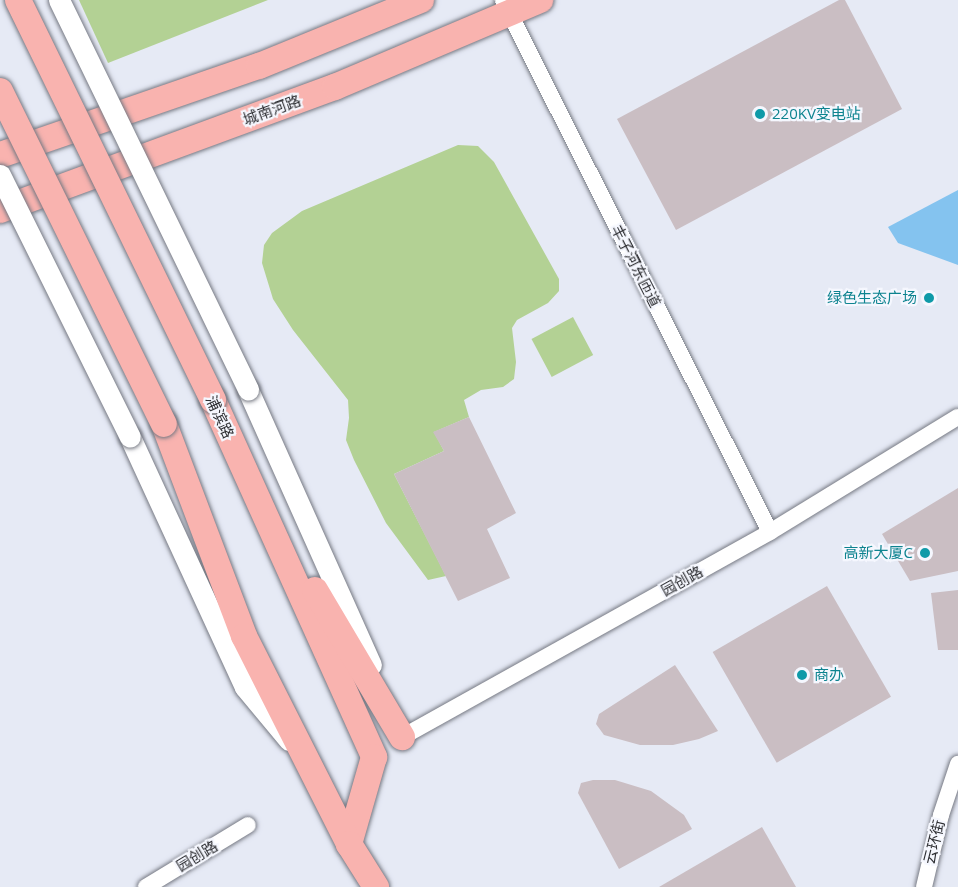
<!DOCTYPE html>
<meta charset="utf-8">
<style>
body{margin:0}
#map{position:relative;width:958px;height:887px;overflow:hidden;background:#e6eaf5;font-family:"Open Sans","Noto Sans SC",sans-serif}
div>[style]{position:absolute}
.green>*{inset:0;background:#b3d194;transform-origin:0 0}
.water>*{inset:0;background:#84c3ef}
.building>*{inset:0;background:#cabec3;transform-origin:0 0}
.roads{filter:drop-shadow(0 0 2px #767983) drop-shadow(0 0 2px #767983)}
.minor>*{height:16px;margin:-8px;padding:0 8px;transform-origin:8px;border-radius:8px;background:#fff}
.tertiary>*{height:21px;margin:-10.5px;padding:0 10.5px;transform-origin:10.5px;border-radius:10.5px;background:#fff}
.primary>*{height:26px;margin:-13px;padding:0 13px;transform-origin:13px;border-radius:13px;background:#f9b3af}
.bridges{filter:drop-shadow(0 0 2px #767983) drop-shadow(0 0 2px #767983)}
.tertiary-bridge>*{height:21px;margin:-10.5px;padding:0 10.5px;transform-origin:10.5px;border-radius:10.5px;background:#fff}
.primary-bridge>*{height:26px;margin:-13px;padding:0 13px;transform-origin:13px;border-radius:13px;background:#f9b3af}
.dots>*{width:16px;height:16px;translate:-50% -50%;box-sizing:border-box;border:3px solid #f5f7fe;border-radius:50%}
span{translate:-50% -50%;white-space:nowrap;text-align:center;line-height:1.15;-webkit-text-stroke:4.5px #f5f7fe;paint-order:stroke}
.street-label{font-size:15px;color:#2d2e32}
.culture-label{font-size:15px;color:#0d838f}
.left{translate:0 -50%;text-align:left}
.right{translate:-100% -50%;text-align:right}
</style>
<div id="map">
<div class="green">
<div style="clip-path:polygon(79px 0,268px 0,108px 63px)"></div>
<div style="clip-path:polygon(458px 145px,478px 146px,494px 162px,559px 279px,559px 291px,548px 303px,517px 320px,512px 328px,516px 362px,514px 379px,503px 387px,481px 390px,464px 400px,469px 417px,434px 432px,444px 451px,394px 474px,446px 576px,428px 580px,386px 523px,354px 460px,346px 440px,349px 418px,348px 400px,293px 330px,273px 299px,262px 263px,264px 245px,272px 233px,302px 211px)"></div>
<div style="left:573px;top:317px;width:43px;height:47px;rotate:62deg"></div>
</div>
<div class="water">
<div style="clip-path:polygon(958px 190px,958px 265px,898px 243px,888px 227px)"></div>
</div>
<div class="building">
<div style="clip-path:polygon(839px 0,845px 0,902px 109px,676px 230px,617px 119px)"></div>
<div style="clip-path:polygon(469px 417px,516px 513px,487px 529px,510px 578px,458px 601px,394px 474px,444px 451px,433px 432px)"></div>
<div style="clip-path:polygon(958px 488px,958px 571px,910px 581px,882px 534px)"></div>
<div style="left:827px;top:586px;width:128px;height:132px;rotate:60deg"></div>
<div style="clip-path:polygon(958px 590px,958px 650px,938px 650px,931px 593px)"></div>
<div style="clip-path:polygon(675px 665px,718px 731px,699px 739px,673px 745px,640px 745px,604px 735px,596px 724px,599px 714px)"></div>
<div style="clip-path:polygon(593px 780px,615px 780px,651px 791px,684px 815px,692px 829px,619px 869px,578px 793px,581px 783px)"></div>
<div style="clip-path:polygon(762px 827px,796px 887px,659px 887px)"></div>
</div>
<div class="roads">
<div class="minor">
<div style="left:503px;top:0;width:595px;rotate:63.35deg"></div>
<div style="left:402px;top:737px;width:421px;rotate:-29.1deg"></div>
<div style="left:770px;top:532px;width:220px;rotate:-31.5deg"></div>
<div style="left:146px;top:887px;width:119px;rotate:-31.3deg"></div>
<div style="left:924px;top:887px;width:74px;rotate:-76.7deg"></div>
<div style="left:941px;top:815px;width:54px;rotate:-71.6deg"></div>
</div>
<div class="tertiary">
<div style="left:248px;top:390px;width:301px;rotate:65.9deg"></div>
<div style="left:130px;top:437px;width:275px;rotate:65.3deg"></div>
<div style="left:245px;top:687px;width:69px;rotate:50.3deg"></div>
</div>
<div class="primary">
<div style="left:0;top:155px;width:274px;rotate:-19deg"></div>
<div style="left:259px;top:66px;width:175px;rotate:-22.2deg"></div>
<div style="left:0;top:210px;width:357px;rotate:-20.2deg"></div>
<div style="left:335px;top:87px;width:223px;rotate:-23deg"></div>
<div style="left:213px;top:400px;width:392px;rotate:65.7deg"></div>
<div style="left:374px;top:757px;width:91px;rotate:106deg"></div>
<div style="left:164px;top:424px;width:227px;rotate:69.3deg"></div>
<div style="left:244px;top:636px;width:233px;rotate:63.2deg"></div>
<div style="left:349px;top:844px;width:51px;rotate:57.9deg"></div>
<div style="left:315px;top:590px;width:171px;rotate:59.4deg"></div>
</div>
</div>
<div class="bridges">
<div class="tertiary-bridge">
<div style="left:59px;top:0;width:433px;rotate:64.1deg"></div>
<div style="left:0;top:175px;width:292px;rotate:63.6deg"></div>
</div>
<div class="primary-bridge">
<div style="left:18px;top:0;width:445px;rotate:64deg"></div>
<div style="left:0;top:91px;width:371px;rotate:63.8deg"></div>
</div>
</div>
<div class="dots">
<div style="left:760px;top:114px;background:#0f9aa8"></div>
<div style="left:929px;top:298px;background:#0f9aa8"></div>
<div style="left:925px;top:553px;background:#0f9aa8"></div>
<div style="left:802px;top:675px;background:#0f9aa8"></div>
</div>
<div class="street-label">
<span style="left:272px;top:110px;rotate:-20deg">城南河路</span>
<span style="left:636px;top:266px;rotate:63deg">丰子河东匝道</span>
<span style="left:220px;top:417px;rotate:65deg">浦滨路</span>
<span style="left:682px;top:581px;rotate:-29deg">园创路</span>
<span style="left:934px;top:842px;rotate:-76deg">云环街</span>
<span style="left:197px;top:856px;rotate:-31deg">园创路</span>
</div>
<div class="culture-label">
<span class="left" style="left:772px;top:114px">220KV变电站</span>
<span class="right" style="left:917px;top:298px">绿色生态广场</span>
<span class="right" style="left:913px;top:553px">高新大厦C</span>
<span class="left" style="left:814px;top:675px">商办</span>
</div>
</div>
